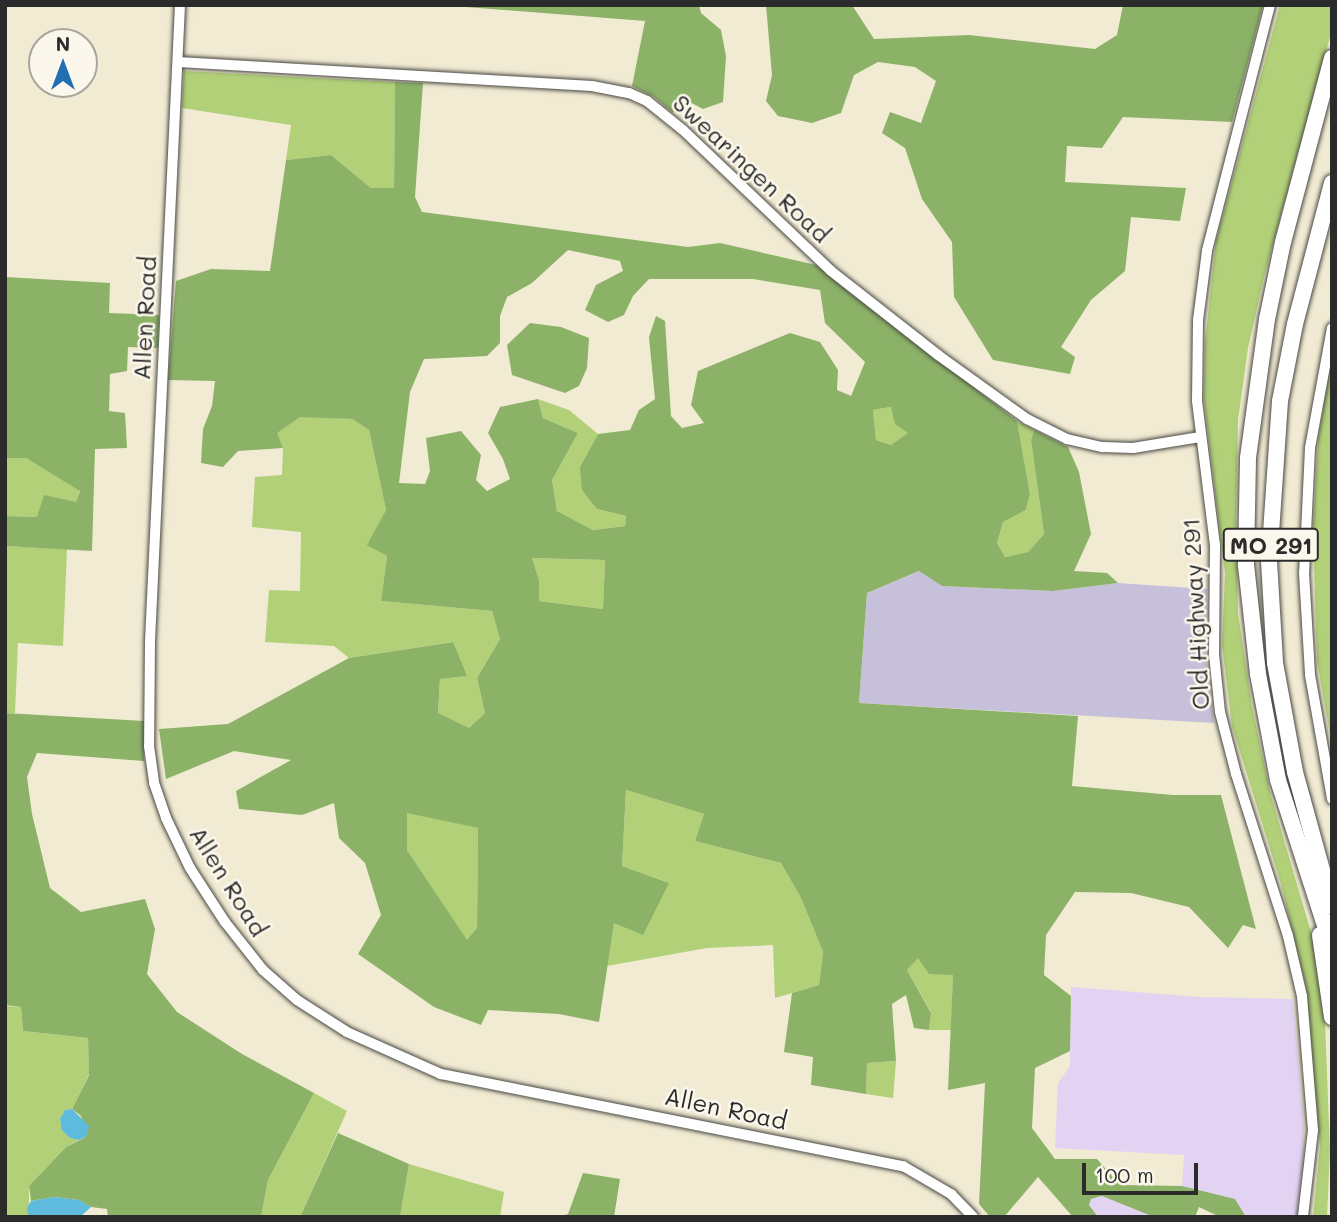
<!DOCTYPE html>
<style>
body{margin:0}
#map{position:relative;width:1337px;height:1222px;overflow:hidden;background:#f1ebd3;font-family:Mali,sans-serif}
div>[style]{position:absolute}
.built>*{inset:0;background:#e3d3f2}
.industrial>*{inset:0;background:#c6c0da}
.green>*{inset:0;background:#b1d078}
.forest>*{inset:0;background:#8cb268}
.water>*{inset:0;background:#5fbbdd}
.roads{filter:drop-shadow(0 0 2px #494844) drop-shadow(0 0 2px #494844)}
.minor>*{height:10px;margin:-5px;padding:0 5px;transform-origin:5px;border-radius:5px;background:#fff}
.highway>*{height:16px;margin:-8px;padding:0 8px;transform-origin:8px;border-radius:8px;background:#fff}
span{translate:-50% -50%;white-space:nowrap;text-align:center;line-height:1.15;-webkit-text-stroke:5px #fbf7ec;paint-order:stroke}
.shield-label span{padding:2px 5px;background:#fbf7ec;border:2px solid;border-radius:5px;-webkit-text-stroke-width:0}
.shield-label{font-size:23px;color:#2b2b2b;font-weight:700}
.street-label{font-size:24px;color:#2b2b2b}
.frame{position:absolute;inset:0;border:7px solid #2b2b2b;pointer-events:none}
.north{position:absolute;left:28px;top:28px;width:70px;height:70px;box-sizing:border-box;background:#fbf7ec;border:2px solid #a8a59f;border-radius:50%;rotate:0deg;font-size:19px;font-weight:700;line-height:28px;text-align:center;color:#2b2b2b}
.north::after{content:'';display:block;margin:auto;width:24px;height:32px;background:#1f6fb2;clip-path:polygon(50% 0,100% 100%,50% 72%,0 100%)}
.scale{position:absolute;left:1082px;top:1163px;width:116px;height:32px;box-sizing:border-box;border:4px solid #2b2b2b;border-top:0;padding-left:9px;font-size:21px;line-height:24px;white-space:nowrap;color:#2b2b2b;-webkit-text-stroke:5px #fbf7ec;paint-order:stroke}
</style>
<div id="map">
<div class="built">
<div style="clip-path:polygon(1071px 987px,1200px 997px,1293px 999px,1304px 1124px,1303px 1192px,1298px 1217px,1246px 1217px,1234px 1199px,1182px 1186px,1184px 1155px,1055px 1148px,1058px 1083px,1070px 1066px)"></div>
<div style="clip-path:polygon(1102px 1196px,1154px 1217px,1098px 1217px,1089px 1206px,1091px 1199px)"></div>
</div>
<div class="industrial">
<div style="clip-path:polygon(920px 571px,942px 586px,1053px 591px,1118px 583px,1207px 589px,1205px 651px,1214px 723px,859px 703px,867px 593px)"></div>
</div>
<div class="green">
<div style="clip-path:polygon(1280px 5px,1332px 5px,1332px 30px,1265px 273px,1248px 348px,1238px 420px,1236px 519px,1238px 613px,1252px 707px,1271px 796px,1311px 932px,1324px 996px,1330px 1151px,1327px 1217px,1313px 1217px,1320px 1147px,1306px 987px,1281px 884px,1232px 726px,1222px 645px,1225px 573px,1204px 400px,1205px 342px,1216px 241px)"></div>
<div style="clip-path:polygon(184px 71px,395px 82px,394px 188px,371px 188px,331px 155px,286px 160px,291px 125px,182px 108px)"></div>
<div style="clip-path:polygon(1332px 353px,1332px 746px,1317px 661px,1313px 532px,1318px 440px)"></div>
<div style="clip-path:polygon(538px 399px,569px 410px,598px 434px,580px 467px,597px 509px,626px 516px,625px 526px,593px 530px,557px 511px,552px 480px,578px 433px,543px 418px)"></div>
<div style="clip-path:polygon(891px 407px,909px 433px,891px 445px,876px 440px,873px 410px)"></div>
<div style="clip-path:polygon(300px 416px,352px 419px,369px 430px,386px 510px,368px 544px,387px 556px,381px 601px,492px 611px,500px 639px,477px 678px,485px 713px,469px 728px,438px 714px,440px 679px,466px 676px,452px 642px,349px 658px,334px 646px,265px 642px,269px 590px,300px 591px,301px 532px,252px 527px,255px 477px,282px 475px,283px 448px,276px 433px)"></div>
<div style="clip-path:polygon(1017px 421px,1034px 430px,1031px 440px,1044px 534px,1028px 552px,1005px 557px,997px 543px,1003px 522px,1026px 510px,1030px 494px)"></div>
<div style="clip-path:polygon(5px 458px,26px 458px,80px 490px,76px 502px,37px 517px,5px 516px)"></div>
<div style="clip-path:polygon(5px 546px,67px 549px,63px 646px,18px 643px,15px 713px,5px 713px)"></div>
<div style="clip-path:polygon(532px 558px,605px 560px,603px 609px,539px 601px,539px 580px)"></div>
<div style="clip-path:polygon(626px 790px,704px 814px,695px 841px,781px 863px,801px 898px,823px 952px,819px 985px,775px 998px,773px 945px,707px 948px,607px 966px,614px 922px,669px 883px,622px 866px)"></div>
<div style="clip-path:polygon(407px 812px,478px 828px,477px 928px,467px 941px,407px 850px)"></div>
<div style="clip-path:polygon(918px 957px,953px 975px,951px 1030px,929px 1030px,931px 1012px,907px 970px)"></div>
<div style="clip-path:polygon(5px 1006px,21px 1007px,23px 1031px,88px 1038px,89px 1074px,72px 1109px,65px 1110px,60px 1120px,63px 1130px,70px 1138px,79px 1140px,66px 1147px,29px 1186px,29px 1217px,5px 1217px)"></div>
<div style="clip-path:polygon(896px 1061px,893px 1098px,866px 1094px,867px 1063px)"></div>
<div style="clip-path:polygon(314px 1093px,347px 1111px,300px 1217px,261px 1217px,268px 1180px)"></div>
<div style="clip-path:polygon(409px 1164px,504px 1192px,500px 1217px,400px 1217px)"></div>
</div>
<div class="forest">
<div style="clip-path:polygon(440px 5px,699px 5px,701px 13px,721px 30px,726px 56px,723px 102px,703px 109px,684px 99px,673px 113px,654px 97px,632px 86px,645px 21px)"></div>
<div style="clip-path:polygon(766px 5px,852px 5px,874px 39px,969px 35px,1095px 49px,1117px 35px,1123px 5px,1263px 5px,1232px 122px,1123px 117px,1102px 148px,1067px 146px,1065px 182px,1186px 188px,1180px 221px,1131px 217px,1125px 271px,1091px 300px,1061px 347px,1075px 357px,1070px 374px,993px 360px,954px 297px,952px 242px,922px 199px,905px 148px,882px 133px,890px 112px,921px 123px,936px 81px,915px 67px,878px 62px,854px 75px,841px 113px,812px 123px,778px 116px,766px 101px,772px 75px)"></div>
<div style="clip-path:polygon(evenodd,395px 82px,423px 83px,415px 197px,422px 212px,688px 247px,720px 243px,816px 265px,972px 386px,1017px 421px,1030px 494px,1026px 510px,1003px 522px,997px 543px,1005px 557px,1028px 552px,1044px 534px,1031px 440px,1034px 430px,1068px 447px,1079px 472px,1091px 534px,1074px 571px,1107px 573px,1118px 583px,1053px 591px,942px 586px,919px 571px,867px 593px,859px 703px,1078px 716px,1072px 786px,1173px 795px,1221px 795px,1256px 929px,1243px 925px,1228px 948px,1189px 907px,1131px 893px,1075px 892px,1046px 935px,1044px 975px,1071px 996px,1070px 1051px,1035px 1068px,1032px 1128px,1055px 1159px,1097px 1159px,1120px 1185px,1182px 1186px,1235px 1199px,1246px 1217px,1220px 1217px,1199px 1207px,1195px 1217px,1154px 1217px,1102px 1196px,1091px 1199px,1089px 1205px,1098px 1217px,1073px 1217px,1038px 1177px,1004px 1217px,990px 1217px,979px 1204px,985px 1083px,948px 1090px,953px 975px,929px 974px,918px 958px,907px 970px,931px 1013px,929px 1030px,914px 1028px,906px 995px,892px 1004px,896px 1061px,867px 1063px,866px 1094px,811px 1085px,813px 1057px,784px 1052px,792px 993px,819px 985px,823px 952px,801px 898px,781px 863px,695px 841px,704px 814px,626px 790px,622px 866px,669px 883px,643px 935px,614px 923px,599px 1022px,559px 1014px,488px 1010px,481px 1025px,434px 1007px,358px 954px,381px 915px,365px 863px,339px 838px,334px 803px,302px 815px,239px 809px,236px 791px,291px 760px,234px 751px,166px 779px,159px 729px,228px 724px,349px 658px,453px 642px,467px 676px,440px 679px,438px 713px,469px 728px,485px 713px,477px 678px,500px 639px,492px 611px,381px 601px,387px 556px,367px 545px,386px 510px,369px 430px,352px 419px,300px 417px,277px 433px,283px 448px,238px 451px,223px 467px,201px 463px,203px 429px,212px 406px,215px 381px,168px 380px,176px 281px,211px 269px,270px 271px,286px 160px,331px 155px,371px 188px,394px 188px,395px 82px,568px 250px,620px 261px,623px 271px,596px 285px,585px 310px,608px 322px,624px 315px,633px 296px,649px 279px,753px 279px,820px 290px,825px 323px,865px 362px,851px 396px,837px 390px,838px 370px,820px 342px,790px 333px,698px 371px,691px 405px,704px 423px,682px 428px,671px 416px,665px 321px,656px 316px,649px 337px,655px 399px,639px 410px,630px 430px,598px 434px,580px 467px,582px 490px,597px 509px,626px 516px,625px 526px,593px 530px,557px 511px,552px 480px,578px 433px,543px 418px,538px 399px,500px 407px,488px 433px,503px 459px,510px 479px,487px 491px,476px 480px,481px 455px,461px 431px,426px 438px,430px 471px,425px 484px,399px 483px,410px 392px,424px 359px,487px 356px,500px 343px,500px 316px,507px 297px,532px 283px,568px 250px,395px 82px,891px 407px,895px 424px,908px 433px,891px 445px,876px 440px,873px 410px,891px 407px,395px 82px,532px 558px,605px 560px,603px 609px,539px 601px,539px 580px,532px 558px,395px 82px,407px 813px,478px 828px,477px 928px,467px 940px,407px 850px,407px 813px)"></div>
<div style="clip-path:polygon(5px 277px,110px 283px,109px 313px,159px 315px,158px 348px,128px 347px,127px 371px,110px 374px,109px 411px,125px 413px,127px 448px,95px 449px,92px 551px,5px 546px,5px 516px,37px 517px,44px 495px,76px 502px,80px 491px,26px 458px,5px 458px)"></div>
<div style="clip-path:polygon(530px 323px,561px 327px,589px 338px,587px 368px,579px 386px,565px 393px,512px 375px,507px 345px)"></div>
<div style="clip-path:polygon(5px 713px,144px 721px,144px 761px,37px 753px,27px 777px,32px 814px,50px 888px,81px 912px,145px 899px,155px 929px,147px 974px,177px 1012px,242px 1054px,314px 1093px,268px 1180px,261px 1217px,108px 1217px,107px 1209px,91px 1207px,79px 1200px,54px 1197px,31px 1201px,29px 1186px,66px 1147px,86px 1137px,81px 1116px,72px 1109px,89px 1075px,88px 1038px,23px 1031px,21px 1007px,5px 1005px)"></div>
<div style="clip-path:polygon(338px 1133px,409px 1164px,400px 1217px,300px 1217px)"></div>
<div style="clip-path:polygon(583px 1173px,620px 1179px,614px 1217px,560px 1217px,568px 1214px)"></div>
</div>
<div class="water">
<div style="clip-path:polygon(72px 1109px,89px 1126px,86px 1137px,79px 1140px,70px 1138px,62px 1130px,60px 1119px,65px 1110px)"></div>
<div style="clip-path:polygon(54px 1197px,79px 1200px,91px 1207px,80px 1217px,29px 1217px,27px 1208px,31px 1201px)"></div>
</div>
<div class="roads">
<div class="minor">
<div style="left:180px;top:5px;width:637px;rotate:92.7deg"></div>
<div style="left:150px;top:641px;width:105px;rotate:90.5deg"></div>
<div style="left:149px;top:746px;width:37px;rotate:82deg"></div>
<div style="left:154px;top:783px;width:37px;rotate:71deg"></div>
<div style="left:166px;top:818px;width:55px;rotate:64.4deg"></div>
<div style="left:190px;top:868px;width:64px;rotate:57.1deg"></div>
<div style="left:225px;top:922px;width:61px;rotate:51.6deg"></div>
<div style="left:263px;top:970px;width:45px;rotate:41.4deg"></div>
<div style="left:297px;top:1000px;width:59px;rotate:32.6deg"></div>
<div style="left:347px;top:1032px;width:103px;rotate:24.1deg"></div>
<div style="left:441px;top:1074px;width:471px;rotate:11.3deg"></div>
<div style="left:903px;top:1166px;width:56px;rotate:30.3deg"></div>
<div style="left:951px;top:1194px;width:32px;rotate:46deg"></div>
<div style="left:1270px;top:5px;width:254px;rotate:104.4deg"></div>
<div style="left:1207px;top:251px;width:70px;rotate:97.4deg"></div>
<div style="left:1198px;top:320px;width:81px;rotate:90.7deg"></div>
<div style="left:1197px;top:401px;width:145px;rotate:82.9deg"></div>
<div style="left:1215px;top:545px;width:109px;rotate:90.5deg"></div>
<div style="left:1214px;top:654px;width:58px;rotate:84.1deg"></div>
<div style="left:1220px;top:712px;width:64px;rotate:75.5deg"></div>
<div style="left:1236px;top:774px;width:170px;rotate:72.2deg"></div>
<div style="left:1288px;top:936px;width:62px;rotate:76.9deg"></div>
<div style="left:1302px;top:996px;width:134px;rotate:85.3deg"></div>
<div style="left:1313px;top:1130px;width:88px;rotate:96.6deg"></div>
<div style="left:178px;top:62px;width:415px;rotate:3.3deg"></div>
<div style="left:592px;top:86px;width:38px;rotate:11deg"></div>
<div style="left:629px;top:93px;width:20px;rotate:24deg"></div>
<div style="left:647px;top:101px;width:46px;rotate:38.9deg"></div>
<div style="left:683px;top:130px;width:204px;rotate:43.6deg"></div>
<div style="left:831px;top:271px;width:136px;rotate:38.1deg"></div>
<div style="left:938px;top:355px;width:110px;rotate:35.7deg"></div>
<div style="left:1027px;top:419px;width:45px;rotate:26.6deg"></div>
<div style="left:1067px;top:439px;width:37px;rotate:13deg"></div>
<div style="left:1103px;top:447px;width:30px;rotate:2deg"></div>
<div style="left:1133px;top:448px;width:68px;rotate:-9.3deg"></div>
<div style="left:1332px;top:328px;width:122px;rotate:100.4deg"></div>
<div style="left:1310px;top:448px;width:125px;rotate:92.7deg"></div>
<div style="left:1304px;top:573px;width:102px;rotate:86.6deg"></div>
<div style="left:1310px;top:675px;width:126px;rotate:79.9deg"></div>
</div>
<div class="highway">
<div style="left:1332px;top:58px;width:190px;rotate:104.9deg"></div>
<div style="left:1283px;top:242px;width:79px;rotate:101.7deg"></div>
<div style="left:1267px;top:319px;width:140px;rotate:97.8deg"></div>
<div style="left:1248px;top:458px;width:107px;rotate:91.1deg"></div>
<div style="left:1246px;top:565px;width:110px;rotate:83.7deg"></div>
<div style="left:1258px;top:674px;width:108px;rotate:79.3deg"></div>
<div style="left:1278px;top:780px;width:176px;rotate:72.1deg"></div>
<div style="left:1332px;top:183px;width:146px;rotate:104.7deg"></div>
<div style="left:1295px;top:324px;width:78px;rotate:101deg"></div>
<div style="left:1280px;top:401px;width:160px;rotate:93.9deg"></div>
<div style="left:1269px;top:561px;width:102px;rotate:86.6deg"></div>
<div style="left:1275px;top:663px;width:111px;rotate:79.6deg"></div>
<div style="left:1295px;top:772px;width:139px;rotate:74.6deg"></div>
<div style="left:1320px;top:935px;width:83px;rotate:81.7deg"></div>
</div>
</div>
<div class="shield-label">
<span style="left:1271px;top:545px">MO 291</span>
</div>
<div class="street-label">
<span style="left:752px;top:168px;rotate:43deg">Swearingen Road</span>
<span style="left:144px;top:318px;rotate:-87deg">Allen Road</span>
<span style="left:1195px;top:614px;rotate:-93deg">Old Highway 291</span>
<span style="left:229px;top:881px;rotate:58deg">Allen Road</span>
<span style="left:726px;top:1108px;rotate:12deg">Allen Road</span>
</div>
<div class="frame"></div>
<div class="north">N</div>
<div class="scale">100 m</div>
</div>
